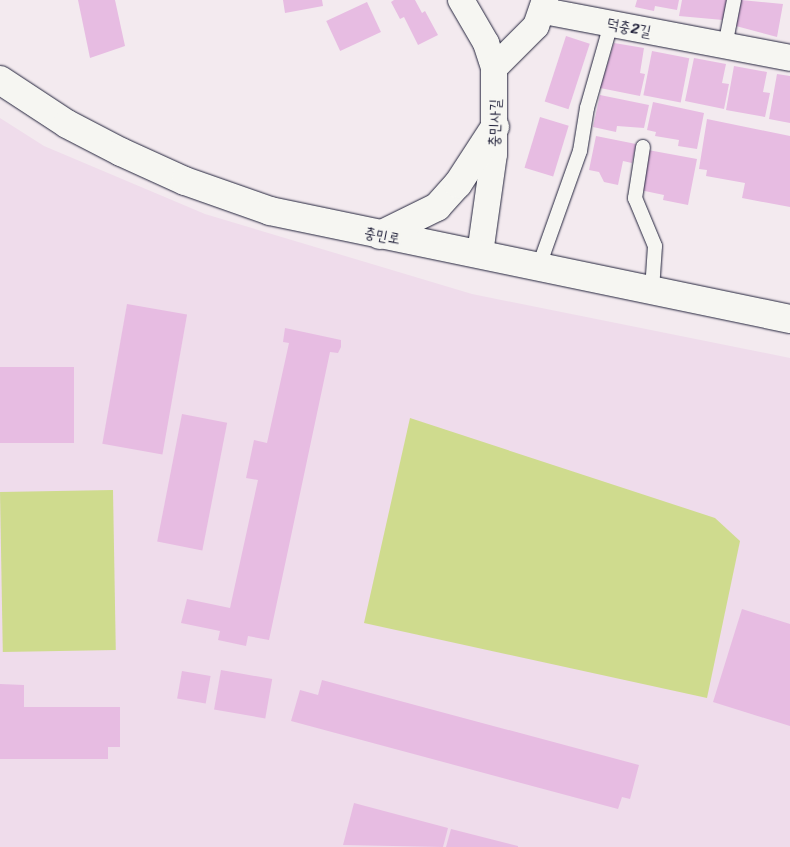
<!DOCTYPE html>
<meta charset="utf-8">
<style>
body{margin:0}
#map{position:relative;width:790px;height:847px;overflow:hidden;background:#f3eaef;font-family:Sriracha,"Poor Story",sans-serif}
div>[style]{position:absolute}
.built>*{inset:0;background:#efdceb}
.green>*{inset:0;background:#cfdb8e;transform-origin:0 0}
.building>*{inset:0;background:#e7bce2;transform-origin:0 0}
.roads{filter:drop-shadow(0 0 1px #22223b) drop-shadow(0 0 1px #22223b)}
.lane>*{height:14px;margin:-7px;padding:0 7px;transform-origin:7px;border-radius:7px;background:#f6f6f2}
.street>*{height:26px;margin:-13px;padding:0 13px;transform-origin:13px;border-radius:13px;background:#f6f6f2}
.secondary>*{height:28px;margin:-14px;padding:0 14px;transform-origin:14px;border-radius:14px;background:#f6f6f2}
span{translate:-50% -50%;white-space:nowrap;text-align:center;line-height:1.15;-webkit-text-stroke:4px #f6f6f2;paint-order:stroke}
.street-label{font-size:15px;color:#22223b}
</style>
<div id="map">
<div class="built">
<div style="clip-path:polygon(0 118px,44px 146px,205px 214px,472px 294px,790px 358px,790px 847px,0 847px)"></div>
</div>
<div class="green">
<div style="clip-path:polygon(410px 418px,715px 518px,740px 541px,707px 698px,364px 623px)"></div>
<div style="left:113px;top:490px;width:160px;height:113px;rotate:89deg"></div>
</div>
<div class="building">
<div style="clip-path:polygon(78px 0,115px 0,125px 46px,90px 58px)"></div>
<div style="clip-path:polygon(283px 0,322px 0,323px 6px,285px 13px)"></div>
<div style="clip-path:polygon(394px 0,415px 0,422px 13px,425px 11px,438px 35px,418px 45px,404px 17px,400px 19px,391px 2px)"></div>
<div style="clip-path:polygon(637px 0,679px 0,677px 10px,655px 6px,654px 11px,635px 7px)"></div>
<div style="clip-path:polygon(682px 0,727px 0,723px 20px,679px 16px)"></div>
<div style="clip-path:polygon(741px 0,783px 4px,777px 37px,736px 26px)"></div>
<div style="left:367px;top:2px;width:33px;height:45px;rotate:65deg"></div>
<div style="left:566px;top:36px;width:25px;height:69px;rotate:18deg"></div>
<div style="clip-path:polygon(614px 43px,644px 48px,640px 73px,645px 74px,640px 96px,600px 88px)"></div>
<div style="left:652px;top:51px;width:38px;height:45px;rotate:11deg"></div>
<div style="clip-path:polygon(694px 58px,726px 64px,722px 83px,729px 84px,724px 109px,685px 101px)"></div>
<div style="clip-path:polygon(734px 66px,767px 72px,763px 92px,770px 93px,765px 117px,726px 110px)"></div>
<div style="clip-path:polygon(777px 74px,790px 76px,790px 123px,769px 119px)"></div>
<div style="clip-path:polygon(600px 95px,649px 105px,644px 128px,617px 126px,616px 132px,593px 127px)"></div>
<div style="clip-path:polygon(653px 102px,704px 113px,697px 149px,678px 146px,679px 140px,655px 136px,656px 132px,647px 130px)"></div>
<div style="left:540px;top:117px;width:30px;height:53px;rotate:17deg"></div>
<div style="clip-path:polygon(707px 119px,790px 136px,790px 207px,742px 198px,745px 183px,706px 176px,707px 170px,699px 169px)"></div>
<div style="clip-path:polygon(596px 136px,636px 144px,632px 163px,623px 161px,618px 185px,604px 182px,599px 172px,589px 170px)"></div>
<div style="clip-path:polygon(648px 150px,697px 159px,688px 205px,663px 200px,664px 195px,640px 190px)"></div>
<div style="left:127px;top:304px;width:61px;height:142px;rotate:10deg"></div>
<div style="clip-path:polygon(285px 328px,341px 340px,341px 347px,338px 353px,330px 352px,269px 640px,248px 636px,246px 646px,218px 640px,220px 631px,181px 623px,187px 599px,230px 608px,258px 480px,246px 478px,254px 440px,267px 443px,289px 343px,283px 342px)"></div>
<div style="left:0;top:367px;width:74px;height:76px"></div>
<div style="left:182px;top:414px;width:46px;height:130px;rotate:11deg"></div>
<div style="clip-path:polygon(742px 609px,790px 624px,790px 726px,713px 702px)"></div>
<div style="left:221px;top:670px;width:52px;height:40px;rotate:10deg"></div>
<div style="left:182px;top:671px;width:29px;height:28px;rotate:10deg"></div>
<div style="clip-path:polygon(322px 680px,639px 765px,630px 799px,622px 797px,618px 809px,291px 721px,300px 690px,318px 695px)"></div>
<div style="clip-path:polygon(0 684px,24px 685px,24px 707px,120px 707px,120px 747px,108px 747px,108px 759px,0 759px)"></div>
<div style="clip-path:polygon(354px 803px,448px 828px,443px 847px,343px 845px)"></div>
<div style="clip-path:polygon(451px 829px,518px 846px,518px 847px,446px 847px)"></div>
</div>
<div class="roads">
<div class="lane">
<div style="left:725px;top:46px;width:47px;rotate:-78.9deg"></div>
<div style="left:643px;top:147px;width:52px;rotate:98.9deg"></div>
<div style="left:635px;top:198px;width:52px;rotate:67.4deg"></div>
<div style="left:655px;top:246px;width:44px;rotate:93.9deg"></div>
<div style="left:539px;top:266px;width:122px;rotate:-70.4deg"></div>
<div style="left:580px;top:151px;width:44px;rotate:-80.8deg"></div>
<div style="left:587px;top:108px;width:87px;rotate:-74.1deg"></div>
</div>
<div class="street">
<div style="left:461px;top:0;width:50px;rotate:59.8deg"></div>
<div style="left:486px;top:43px;width:26px;rotate:72deg"></div>
<div style="left:494px;top:68px;width:86px;rotate:90deg"></div>
<div style="left:494px;top:154px;width:101px;rotate:98deg"></div>
<div style="left:544px;top:11px;width:250px;rotate:10.8deg"></div>
<div style="left:494px;top:68px;width:59px;rotate:-45deg"></div>
<div style="left:536px;top:26px;width:28px;rotate:-71deg"></div>
</div>
<div class="secondary">
<div style="left:0;top:80px;width:80px;rotate:33.3deg"></div>
<div style="left:67px;top:124px;width:61px;rotate:27.4deg"></div>
<div style="left:121px;top:152px;width:70px;rotate:24.4deg"></div>
<div style="left:185px;top:181px;width:90px;rotate:19.4deg"></div>
<div style="left:270px;top:211px;width:531px;rotate:11.73deg"></div>
<div style="left:380px;top:235px;width:64px;rotate:-26.2deg"></div>
<div style="left:437px;top:207px;width:31px;rotate:-48deg"></div>
<div style="left:458px;top:184px;width:68px;rotate:-57deg"></div>
</div>
</div>
<div class="street-label">
<span style="left:629px;top:28px;rotate:11deg">덕충2길</span>
<span style="left:495px;top:123px;rotate:-88deg">충민사길</span>
<span style="left:382px;top:236px;rotate:11deg">충민로</span>
</div>
</div>
